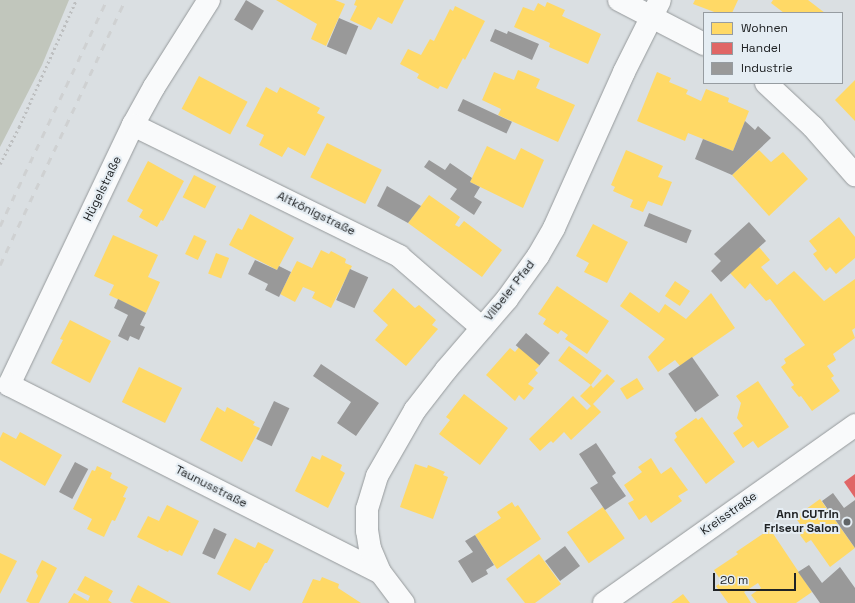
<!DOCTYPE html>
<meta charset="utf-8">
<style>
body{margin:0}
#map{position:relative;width:855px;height:603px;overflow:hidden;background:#dadfe2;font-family:"Space Grotesk",sans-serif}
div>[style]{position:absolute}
.green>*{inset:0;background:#c1c6bc}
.homes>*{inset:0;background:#ffd966;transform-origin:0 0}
.shops>*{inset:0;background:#e06666}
.industry>*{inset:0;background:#999;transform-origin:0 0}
.path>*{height:2.5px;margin-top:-1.25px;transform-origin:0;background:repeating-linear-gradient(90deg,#bdbfc0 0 2px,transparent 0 5px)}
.roads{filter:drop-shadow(0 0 1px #95999b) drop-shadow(0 0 1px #95999b)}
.minor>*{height:22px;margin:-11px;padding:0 11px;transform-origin:11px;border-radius:11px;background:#f9fafb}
.rail>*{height:3px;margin-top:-1.5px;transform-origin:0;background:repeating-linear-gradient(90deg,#cfd1d2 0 7px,transparent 0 14px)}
.dots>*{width:11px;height:11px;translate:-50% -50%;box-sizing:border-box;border:2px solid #e5edf3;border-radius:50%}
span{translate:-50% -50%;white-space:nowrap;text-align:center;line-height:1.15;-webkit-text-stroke:4px #e5edf3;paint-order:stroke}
.street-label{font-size:12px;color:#202325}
.poi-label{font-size:12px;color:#202325;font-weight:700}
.right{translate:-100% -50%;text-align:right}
.legend{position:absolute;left:703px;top:12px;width:140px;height:72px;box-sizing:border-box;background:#e5edf3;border:1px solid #969ca1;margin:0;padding:5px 7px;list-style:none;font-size:12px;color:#202325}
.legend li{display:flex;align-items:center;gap:8px;height:20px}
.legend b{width:20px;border:1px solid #969ca1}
.scale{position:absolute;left:713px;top:573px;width:83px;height:18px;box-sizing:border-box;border:2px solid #202325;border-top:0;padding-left:5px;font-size:12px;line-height:14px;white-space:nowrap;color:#202325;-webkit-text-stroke:3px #e5edf3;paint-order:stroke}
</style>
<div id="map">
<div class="green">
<div style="clip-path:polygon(0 0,69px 0,42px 65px,0 147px)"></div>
</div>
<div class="homes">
<div style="clip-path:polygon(276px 0,335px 0,345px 4px,326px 46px,311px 39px,317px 24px)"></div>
<div style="clip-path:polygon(356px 0,404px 0,392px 24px,378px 17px,371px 30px,350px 20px,357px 6px,354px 5px)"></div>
<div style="clip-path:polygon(695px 0,738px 0,732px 13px,717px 13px,693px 4px)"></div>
<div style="clip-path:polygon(773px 0,808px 0,825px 13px,784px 13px,771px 3px)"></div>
<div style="clip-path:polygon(547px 2px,565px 10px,562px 16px,601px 34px,588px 64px,549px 47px,550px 43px,514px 27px,523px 7px,534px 11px,538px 3px,545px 7px)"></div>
<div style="clip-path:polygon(455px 6px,485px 21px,465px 60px,463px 58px,447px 89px,440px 86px,438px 89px,417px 78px,419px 74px,400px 64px,408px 49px,421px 55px,430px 39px,434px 41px,450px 9px,453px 11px)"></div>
<div style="clip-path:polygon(518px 70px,540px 79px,536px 88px,575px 105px,558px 142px,498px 115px,501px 109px,482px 100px,494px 72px,514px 80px)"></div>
<div style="clip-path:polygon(657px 72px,671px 78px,669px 82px,688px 90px,686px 94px,701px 101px,706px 89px,729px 98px,728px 102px,749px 111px,733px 151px,688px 133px,685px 141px,637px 121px)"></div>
<div style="left:199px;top:76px;width:55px;height:37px;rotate:28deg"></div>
<div style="clip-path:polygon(855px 80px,855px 121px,835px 100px)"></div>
<div style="clip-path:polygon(266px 87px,277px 93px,280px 87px,320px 108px,317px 113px,325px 117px,305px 156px,288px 147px,282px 157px,259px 145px,264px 135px,246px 126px)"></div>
<div style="left:327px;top:143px;width:61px;height:38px;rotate:26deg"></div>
<div style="clip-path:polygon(487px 146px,515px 160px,521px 148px,544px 160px,523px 208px,470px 182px)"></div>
<div style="clip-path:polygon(626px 150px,663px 166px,658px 177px,672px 182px,662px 206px,648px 201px,643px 212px,630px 207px,633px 200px,613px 191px,615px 187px,611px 185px)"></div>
<div style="clip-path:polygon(759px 150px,771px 162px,783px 152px,808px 179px,769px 216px,732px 175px)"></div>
<div style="clip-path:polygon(148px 161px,184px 181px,163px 221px,161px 220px,157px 227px,139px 217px,143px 210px,127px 201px)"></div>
<div style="left:194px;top:175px;width:25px;height:25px;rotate:27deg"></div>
<div style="clip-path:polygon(429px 195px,460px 217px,455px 225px,459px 227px,464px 221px,502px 250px,482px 277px,408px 223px)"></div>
<div style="clip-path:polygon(250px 214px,294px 238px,277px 270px,229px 245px,238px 228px,242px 230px)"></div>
<div style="clip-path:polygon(839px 217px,855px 237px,855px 258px,836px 274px,830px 267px,826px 271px,813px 254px,817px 251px,809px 241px)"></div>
<div style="clip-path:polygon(593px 224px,628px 242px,607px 283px,584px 272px,589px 263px,576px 256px)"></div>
<div style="clip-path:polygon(113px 235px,158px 255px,148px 277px,160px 282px,146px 313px,109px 295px,114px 285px,94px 276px)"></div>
<div style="left:194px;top:235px;width:14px;height:21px;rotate:25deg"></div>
<div style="clip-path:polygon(759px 247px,770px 260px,761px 267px,777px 285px,794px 271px,824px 301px,855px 279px,855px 328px,852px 330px,855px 338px,833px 354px,836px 360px,827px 366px,834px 376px,831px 378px,840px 391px,812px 411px,801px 396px,799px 397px,791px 387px,794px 385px,781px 367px,786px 363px,784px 359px,805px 345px,770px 299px,766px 301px,750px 283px,745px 289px,730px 273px)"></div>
<div style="clip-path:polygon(321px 250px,329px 254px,331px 251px,346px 259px,345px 263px,352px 266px,331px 308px,312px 298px,315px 292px,303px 287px,295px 302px,280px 294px,297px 261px,312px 268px)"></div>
<div style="left:216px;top:253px;width:14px;height:22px;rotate:21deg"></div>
<div style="left:675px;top:281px;width:18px;height:18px;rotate:34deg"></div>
<div style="clip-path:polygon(557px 286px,609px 321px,587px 354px,565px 339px,568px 335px,561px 330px,558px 334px,543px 324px,546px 319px,538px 314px)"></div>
<div style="clip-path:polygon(393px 288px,415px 308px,419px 305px,436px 320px,432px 325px,438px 329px,406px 366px,375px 340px,388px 325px,373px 311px)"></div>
<div style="clip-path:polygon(630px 292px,659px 313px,665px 304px,686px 319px,711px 293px,735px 328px,680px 366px,675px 360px,658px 372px,648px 357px,665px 339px,620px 306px)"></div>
<div style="clip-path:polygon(70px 320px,111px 341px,90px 383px,51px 363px,63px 340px,60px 339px)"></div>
<div style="left:569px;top:346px;width:41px;height:18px;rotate:37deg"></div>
<div style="clip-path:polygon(519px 347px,540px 365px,535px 370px,538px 373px,528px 384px,534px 388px,524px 400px,519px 395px,515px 401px,486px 375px,510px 348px,515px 352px)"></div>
<div style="left:139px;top:367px;width:48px;height:39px;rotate:26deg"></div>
<div style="clip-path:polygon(607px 374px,615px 381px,593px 404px,601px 412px,571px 440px,564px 432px,553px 443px,551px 441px,540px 451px,529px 439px,573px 396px,587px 410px,591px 406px,580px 396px,591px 385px,593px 388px)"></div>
<div style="left:637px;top:378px;width:13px;height:20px;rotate:58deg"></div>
<div style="clip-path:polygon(758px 381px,789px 427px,758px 448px,753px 441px,743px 448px,733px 433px,743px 426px,737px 418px,741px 403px,736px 396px)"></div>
<div style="clip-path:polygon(464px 394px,508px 428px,480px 465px,439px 434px,450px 420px,446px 417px)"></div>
<div style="clip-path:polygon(217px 407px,225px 412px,227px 407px,255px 422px,253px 425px,260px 428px,242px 462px,200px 440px)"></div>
<div style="clip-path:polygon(702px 417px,735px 462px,706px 484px,674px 440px,677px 437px,675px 433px,696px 418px,698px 420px)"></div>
<div style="clip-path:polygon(3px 432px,16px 439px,20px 432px,62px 455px,45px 486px,0 460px,0 438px)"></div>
<div style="clip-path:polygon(322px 455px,342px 465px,340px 470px,345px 473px,328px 508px,295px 491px,312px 456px,320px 460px)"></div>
<div style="clip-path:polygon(651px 458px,661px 474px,671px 467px,688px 490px,678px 496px,682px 501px,651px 523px,646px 515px,639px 520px,628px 503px,634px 500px,624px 485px,642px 472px,638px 467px)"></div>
<div style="clip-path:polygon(415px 464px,427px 468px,428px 465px,445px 472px,443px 475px,448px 477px,433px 519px,400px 507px)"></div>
<div style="clip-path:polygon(97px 466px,112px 473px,110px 478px,128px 487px,123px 497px,126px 498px,115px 521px,112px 520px,104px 537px,87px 529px,92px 519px,73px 509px,92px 470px,95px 471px)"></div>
<div style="clip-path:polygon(820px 499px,855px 548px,830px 567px,811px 540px,806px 543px,800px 535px,805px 531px,795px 517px)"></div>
<div style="clip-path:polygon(512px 502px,515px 507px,518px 505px,541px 539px,497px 569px,475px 535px,501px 518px,497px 512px)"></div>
<div style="clip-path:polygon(167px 505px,199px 521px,182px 556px,169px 550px,168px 552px,137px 537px,148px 516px,159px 521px)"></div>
<div style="left:603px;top:507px;width:38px;height:44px;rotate:55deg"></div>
<div style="clip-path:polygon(770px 529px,812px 592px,796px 603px,757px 603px,751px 595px,761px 588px,758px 583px,744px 592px,751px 603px,728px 603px,716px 586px,722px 582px,714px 570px,738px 554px,736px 552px)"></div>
<div style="clip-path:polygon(235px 538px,255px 548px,258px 542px,274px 550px,267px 563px,265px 563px,250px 591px,217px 574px)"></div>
<div style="clip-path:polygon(0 553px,17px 561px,0 594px)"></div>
<div style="clip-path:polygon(539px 554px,561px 584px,535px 603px,525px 603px,506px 579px)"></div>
<div style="clip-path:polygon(42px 560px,57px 568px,39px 603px,30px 603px,26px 601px,38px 576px,36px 572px)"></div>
<div style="clip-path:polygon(85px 576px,113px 591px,108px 600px,112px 603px,68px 603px,74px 593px,88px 601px,90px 596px,77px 590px)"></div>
<div style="clip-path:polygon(322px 577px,339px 584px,338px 588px,361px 603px,302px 603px,313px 579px,320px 581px)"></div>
<div style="clip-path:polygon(138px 585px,171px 603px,134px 603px,130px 601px)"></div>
<div style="clip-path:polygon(683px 594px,690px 603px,671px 603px)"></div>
</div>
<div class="shops">
<div style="clip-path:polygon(855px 474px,855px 498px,844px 482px)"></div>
</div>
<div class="industry">
<div style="left:246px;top:0;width:21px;height:23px;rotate:31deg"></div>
<div style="left:339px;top:18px;width:21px;height:31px;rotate:23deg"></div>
<div style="clip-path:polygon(495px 29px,507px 34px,508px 31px,539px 44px,532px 60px,490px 41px)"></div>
<div style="left:463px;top:99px;width:54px;height:13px;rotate:25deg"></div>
<div style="clip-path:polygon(745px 121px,755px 130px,758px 126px,771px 138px,732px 175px,695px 159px,703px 139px,733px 151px)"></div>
<div style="clip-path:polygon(429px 160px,445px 170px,450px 163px,472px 178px,470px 182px,480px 187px,474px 197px,482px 202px,474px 215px,450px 199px,457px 189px,424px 167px)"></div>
<div style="clip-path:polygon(387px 186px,421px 206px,408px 223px,377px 206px)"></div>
<div style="left:649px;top:213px;width:46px;height:14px;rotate:22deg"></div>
<div style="clip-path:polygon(749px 222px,766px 241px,721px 282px,711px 271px,721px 261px,714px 254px)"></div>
<div style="clip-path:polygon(255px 260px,277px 270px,279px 266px,291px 272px,279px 297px,265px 290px,268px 284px,248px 274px)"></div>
<div style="left:350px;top:269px;width:20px;height:34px;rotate:24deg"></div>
<div style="clip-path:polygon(118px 299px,146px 313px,140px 325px,145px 327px,139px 340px,130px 336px,128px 341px,118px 336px,128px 315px,114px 308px)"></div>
<div style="left:526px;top:333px;width:31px;height:16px;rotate:40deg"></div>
<div style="left:692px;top:357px;width:47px;height:29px;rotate:55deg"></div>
<div style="clip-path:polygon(321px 364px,379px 403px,356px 436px,337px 423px,351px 402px,313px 376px)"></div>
<div style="left:274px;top:401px;width:17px;height:42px;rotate:25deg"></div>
<div style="clip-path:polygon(596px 443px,616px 473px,612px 476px,626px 496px,605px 510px,590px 488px,598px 483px,579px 454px)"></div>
<div style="left:75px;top:462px;width:15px;height:34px;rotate:28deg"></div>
<div style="clip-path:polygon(833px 493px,844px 508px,855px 500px,855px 548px,822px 501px)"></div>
<div style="left:214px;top:528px;width:14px;height:28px;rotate:25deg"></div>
<div style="clip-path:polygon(475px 535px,494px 565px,486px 570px,488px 574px,472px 583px,458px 561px,473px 552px,465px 541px)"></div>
<div style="left:565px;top:546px;width:25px;height:25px;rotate:53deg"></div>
<div style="clip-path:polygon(809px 565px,822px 583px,840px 567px,855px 588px,855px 603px,820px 603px,798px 572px)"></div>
</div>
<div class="path">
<div style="left:0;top:164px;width:42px;rotate:-62.8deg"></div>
<div style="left:19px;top:127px;width:139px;rotate:-65.8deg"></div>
</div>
<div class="roads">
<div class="minor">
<div style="left:209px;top:0;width:103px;rotate:122.3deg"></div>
<div style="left:154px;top:87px;width:43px;rotate:118.9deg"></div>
<div style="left:133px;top:125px;width:288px;rotate:115.5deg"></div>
<div style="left:9px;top:385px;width:415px;rotate:26.8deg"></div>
<div style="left:380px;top:572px;width:39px;rotate:53deg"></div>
<div style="left:619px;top:0;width:96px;rotate:27.4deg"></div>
<div style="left:766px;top:83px;width:64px;rotate:43.1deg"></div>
<div style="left:813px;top:127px;width:64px;rotate:48.8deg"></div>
<div style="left:133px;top:125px;width:297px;rotate:26.2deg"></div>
<div style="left:399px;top:256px;width:110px;rotate:40.9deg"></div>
<div style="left:380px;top:572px;width:25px;rotate:-113deg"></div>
<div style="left:370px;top:549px;width:18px;rotate:-99deg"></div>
<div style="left:367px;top:531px;width:22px;rotate:-90deg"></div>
<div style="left:367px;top:509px;width:34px;rotate:-73deg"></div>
<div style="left:377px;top:476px;width:76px;rotate:-60.1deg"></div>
<div style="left:415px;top:410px;width:51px;rotate:-52.2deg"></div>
<div style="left:446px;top:370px;width:94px;rotate:-49.3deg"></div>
<div style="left:507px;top:299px;width:53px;rotate:-54.2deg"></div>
<div style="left:538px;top:256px;width:32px;rotate:-60deg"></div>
<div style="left:554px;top:228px;width:171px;rotate:-65.8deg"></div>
<div style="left:624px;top:72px;width:80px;rotate:-63.4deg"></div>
<div style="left:604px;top:603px;width:308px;rotate:-35.3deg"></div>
</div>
</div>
<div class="rail">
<div style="left:0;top:226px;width:250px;rotate:-64.7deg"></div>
<div style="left:0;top:265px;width:293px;rotate:-64.7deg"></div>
</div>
<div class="dots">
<div style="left:847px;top:522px;background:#616567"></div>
</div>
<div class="street-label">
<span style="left:103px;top:189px;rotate:-64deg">Hügelstraße</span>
<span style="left:316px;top:214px;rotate:26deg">Altkönigstraße</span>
<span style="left:510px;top:291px;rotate:-52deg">Vilbeler Pfad</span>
<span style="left:211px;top:487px;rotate:27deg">Taunusstraße</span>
<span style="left:729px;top:514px;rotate:-35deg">Kreisstraße</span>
</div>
<div class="poi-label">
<span class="right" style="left:839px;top:522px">Ann CUTrin<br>Friseur Salon</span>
</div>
<ul class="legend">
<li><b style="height:11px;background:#ffd966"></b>Wohnen</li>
<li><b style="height:11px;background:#e06666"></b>Handel</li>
<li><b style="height:11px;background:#999"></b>Industrie</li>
</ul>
<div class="scale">20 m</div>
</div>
